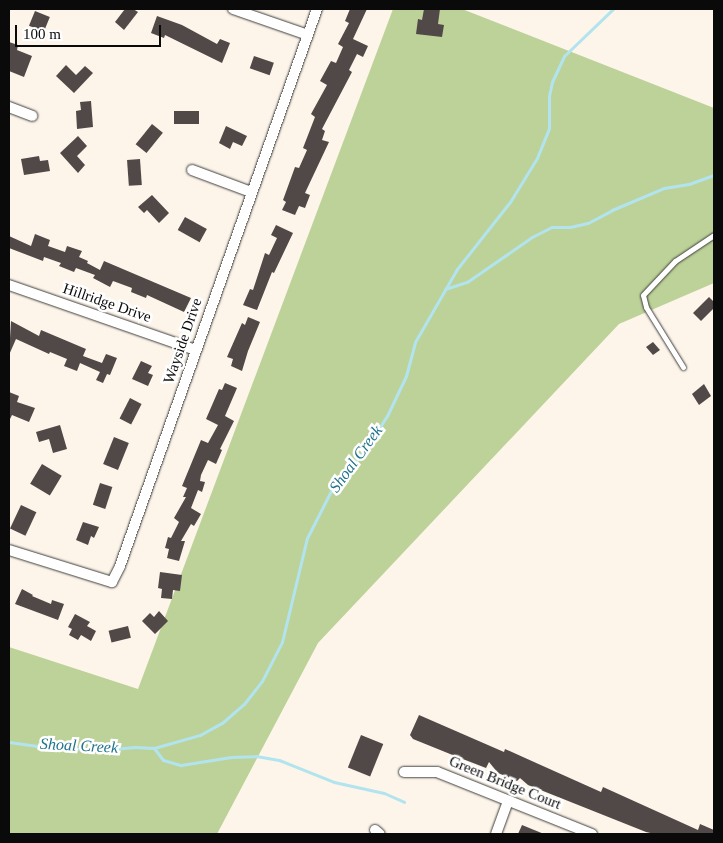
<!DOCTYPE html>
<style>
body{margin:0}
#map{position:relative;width:723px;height:843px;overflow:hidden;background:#fdf5e9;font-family:"Times New Roman",serif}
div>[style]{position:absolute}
.forest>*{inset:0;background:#bdd298}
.stream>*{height:3px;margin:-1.5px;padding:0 1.5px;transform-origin:1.5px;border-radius:1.5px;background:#b2e4ef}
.building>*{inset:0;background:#514947;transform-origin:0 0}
.roads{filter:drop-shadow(0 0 1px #3d3d3d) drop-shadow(0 0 1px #3d3d3d)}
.lane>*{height:5px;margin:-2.5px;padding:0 2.5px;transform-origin:2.5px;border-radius:2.5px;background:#fff}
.street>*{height:10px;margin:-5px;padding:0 5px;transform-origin:5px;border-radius:5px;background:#fff}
span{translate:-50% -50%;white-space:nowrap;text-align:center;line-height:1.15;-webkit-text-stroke:5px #fff;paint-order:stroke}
.street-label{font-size:15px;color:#0a0a0a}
.water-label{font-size:16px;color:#21738e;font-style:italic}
.frame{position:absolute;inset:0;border:10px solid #0a0a0a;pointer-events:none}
.scale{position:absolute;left:15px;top:25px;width:146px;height:22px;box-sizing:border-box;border:2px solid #0a0a0a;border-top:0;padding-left:6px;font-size:15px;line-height:18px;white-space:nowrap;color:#0a0a0a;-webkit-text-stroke:4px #fff;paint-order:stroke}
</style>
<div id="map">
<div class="forest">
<div style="clip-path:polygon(393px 9px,462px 9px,714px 108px,714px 283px,619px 324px,318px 643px,217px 834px,9px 834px,9px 647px,138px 689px)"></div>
</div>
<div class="stream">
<div style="left:445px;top:289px;width:23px;rotate:-18deg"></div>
<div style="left:467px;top:282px;width:79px;rotate:-34.7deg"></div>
<div style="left:532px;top:237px;width:22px;rotate:-27deg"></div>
<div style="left:552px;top:227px;width:18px"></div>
<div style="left:570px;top:227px;width:18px;rotate:-13deg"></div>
<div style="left:588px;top:223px;width:27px;rotate:-28deg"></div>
<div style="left:612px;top:210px;width:56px;rotate:-22.9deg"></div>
<div style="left:664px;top:188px;width:25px;rotate:-9deg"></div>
<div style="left:689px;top:184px;width:27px;rotate:-20deg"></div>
<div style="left:9px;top:742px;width:27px;rotate:8deg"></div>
<div style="left:36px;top:746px;width:65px;rotate:3.5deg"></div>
<div style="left:101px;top:750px;width:34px;rotate:-5deg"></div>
<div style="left:135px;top:747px;width:19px;rotate:3deg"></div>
<div style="left:154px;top:748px;width:48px;rotate:-15.8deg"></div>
<div style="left:200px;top:735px;width:25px;rotate:-29deg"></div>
<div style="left:222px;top:723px;width:29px;rotate:-41deg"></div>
<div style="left:244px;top:704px;width:29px;rotate:-52deg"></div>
<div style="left:262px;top:681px;width:44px;rotate:-62.9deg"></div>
<div style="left:282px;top:642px;width:107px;rotate:-76.5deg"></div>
<div style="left:307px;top:538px;width:55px;rotate:-63deg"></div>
<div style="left:332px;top:489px;width:56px;rotate:-50.1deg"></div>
<div style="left:368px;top:446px;width:36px;rotate:-58deg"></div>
<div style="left:387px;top:416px;width:44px;rotate:-64.6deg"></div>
<div style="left:406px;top:376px;width:35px;rotate:-75deg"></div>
<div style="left:415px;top:342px;width:84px;rotate:-60.1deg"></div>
<div style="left:457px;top:269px;width:85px;rotate:-51.7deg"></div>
<div style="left:510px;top:202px;width:52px;rotate:-58.5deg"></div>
<div style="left:537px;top:158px;width:32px;rotate:-68deg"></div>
<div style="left:549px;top:128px;width:32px;rotate:-90deg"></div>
<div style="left:549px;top:96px;width:14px;rotate:-78deg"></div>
<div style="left:552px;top:82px;width:29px;rotate:-65deg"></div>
<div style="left:564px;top:56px;width:68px;rotate:-43.8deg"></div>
<div style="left:154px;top:748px;width:15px;rotate:53deg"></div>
<div style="left:163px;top:760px;width:19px;rotate:16deg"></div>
<div style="left:181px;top:765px;width:51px;rotate:-9.1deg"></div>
<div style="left:231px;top:757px;width:25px;rotate:-2deg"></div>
<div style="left:256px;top:756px;width:23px;rotate:10deg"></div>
<div style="left:279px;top:760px;width:59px;rotate:21.8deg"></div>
<div style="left:334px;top:782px;width:51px;rotate:12.4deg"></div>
<div style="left:384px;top:793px;width:22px;rotate:24deg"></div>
</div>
<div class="building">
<div style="clip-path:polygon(125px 9px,133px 9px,138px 12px,124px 30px,115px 22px)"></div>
<div style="clip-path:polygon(350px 9px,367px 9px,353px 39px,368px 46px,363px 57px,357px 54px,349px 70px,352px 72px,322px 129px,325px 131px,322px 140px,329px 142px,305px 193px,310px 195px,305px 208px,299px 206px,295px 215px,282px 210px,286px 202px,283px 200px,295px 167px,299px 168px,307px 150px,303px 148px,315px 117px,311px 114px,327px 85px,320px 81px,331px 61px,336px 63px,343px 47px,338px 44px,349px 23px,345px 21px)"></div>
<div style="clip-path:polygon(424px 9px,440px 9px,438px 24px,444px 25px,442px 37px,416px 34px,418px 19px,422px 20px)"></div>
<div style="left:35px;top:11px;width:16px;height:16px;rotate:22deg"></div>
<div style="clip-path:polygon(157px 16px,182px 25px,217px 44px,220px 39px,230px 43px,222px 63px,165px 35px,164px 38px,151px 33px)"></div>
<div style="clip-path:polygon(9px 42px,18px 45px,17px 50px,32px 56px,24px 77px,9px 71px)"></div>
<div style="left:254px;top:56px;width:21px;height:13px;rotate:19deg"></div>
<div style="clip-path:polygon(66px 65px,76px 75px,85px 66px,93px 73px,74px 93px,56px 76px)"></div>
<div style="clip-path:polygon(91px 101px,93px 127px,77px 129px,76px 111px,81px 110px,80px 102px)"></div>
<div style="left:199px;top:111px;width:13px;height:25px;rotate:90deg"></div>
<div style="left:152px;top:124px;width:14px;height:26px;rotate:39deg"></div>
<div style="clip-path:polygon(226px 126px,247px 136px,242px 146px,233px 142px,230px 149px,219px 143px)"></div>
<div style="clip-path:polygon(78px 136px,87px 146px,77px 156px,85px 165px,78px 173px,60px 153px)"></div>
<div style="clip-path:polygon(39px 156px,40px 161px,48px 160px,50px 171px,24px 175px,21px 159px)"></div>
<div style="left:140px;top:159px;width:26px;height:13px;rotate:86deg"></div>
<div style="clip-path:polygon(152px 195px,169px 213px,159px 223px,147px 210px,144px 213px,138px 207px)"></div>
<div style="left:185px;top:217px;width:25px;height:15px;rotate:29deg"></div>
<div style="clip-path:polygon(276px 225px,293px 233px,274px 273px,272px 272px,257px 310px,243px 305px,250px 289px,253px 290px,265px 253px,269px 255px,277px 238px,271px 235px)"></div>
<div style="clip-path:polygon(35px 234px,50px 240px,48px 246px,65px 252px,67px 246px,82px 251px,79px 257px,88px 261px,87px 263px,100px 270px,104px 261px,191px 298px,184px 312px,147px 295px,146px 298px,131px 292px,132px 288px,113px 281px,110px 287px,93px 278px,95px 275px,76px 268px,74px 272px,59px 266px,61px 263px,44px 257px,43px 261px,9px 248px,9px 236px,31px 246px)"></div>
<div style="clip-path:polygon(709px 297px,714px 302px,714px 308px,701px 321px,693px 313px)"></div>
<div style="clip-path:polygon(248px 317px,260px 322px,248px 351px,242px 371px,231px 366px,233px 359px,227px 357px,242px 323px,245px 325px)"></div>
<div style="clip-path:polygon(11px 321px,39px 336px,41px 330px,86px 349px,83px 356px,102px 363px,106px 354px,117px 358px,110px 375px,107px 374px,103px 383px,96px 380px,100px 372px,80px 363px,77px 371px,64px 366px,67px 359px,50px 352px,49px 354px,16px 339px,9px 355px)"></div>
<div style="clip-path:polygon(653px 342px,660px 350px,653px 355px,646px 347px)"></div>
<div style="clip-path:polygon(141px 361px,152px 366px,148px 373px,153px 375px,148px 386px,132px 379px)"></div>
<div style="clip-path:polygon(225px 383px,237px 388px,225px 416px,234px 421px,220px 449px,222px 450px,216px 464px,208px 460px,201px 475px,200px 481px,205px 482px,202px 492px,198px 490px,191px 508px,201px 514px,194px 526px,191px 524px,181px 541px,185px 541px,179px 561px,167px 558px,169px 549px,165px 548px,168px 537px,171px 538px,179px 522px,174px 518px,186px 497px,183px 497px,187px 488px,182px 486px,201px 440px,208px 443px,218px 425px,206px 419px,219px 389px,222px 390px)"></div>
<div style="clip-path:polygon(704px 384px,711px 396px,699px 405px,692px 394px)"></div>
<div style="clip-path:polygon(9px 392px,19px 396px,17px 402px,35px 408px,29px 422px,12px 415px,9px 421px)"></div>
<div style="left:130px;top:398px;width:13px;height:23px;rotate:27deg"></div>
<div style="clip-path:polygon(60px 425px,67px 449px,53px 453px,49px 439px,39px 442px,36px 432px)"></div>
<div style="left:114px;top:437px;width:16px;height:29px;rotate:22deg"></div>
<div style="left:42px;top:464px;width:23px;height:23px;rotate:31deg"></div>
<div style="left:100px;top:483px;width:13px;height:23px;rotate:18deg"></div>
<div style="left:21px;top:505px;width:17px;height:26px;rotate:25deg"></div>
<div style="clip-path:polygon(83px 522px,99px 527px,94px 538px,91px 536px,88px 545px,76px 540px)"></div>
<div style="clip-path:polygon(160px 572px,182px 575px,180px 591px,173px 590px,172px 599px,161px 598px,162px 589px,158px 588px)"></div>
<div style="clip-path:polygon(22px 589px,33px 595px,32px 596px,51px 604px,52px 600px,64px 604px,58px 620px,15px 604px)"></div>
<div style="clip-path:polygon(159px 611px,168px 621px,155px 634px,142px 621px,150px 613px,154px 617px)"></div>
<div style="clip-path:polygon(75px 614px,90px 622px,87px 626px,96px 631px,91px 641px,81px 635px,78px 640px,69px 635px,72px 629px,68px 627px)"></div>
<div style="left:128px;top:626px;width:12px;height:20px;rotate:76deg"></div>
<div style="clip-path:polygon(419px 715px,504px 752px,505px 749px,601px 792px,603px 787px,698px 830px,700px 824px,714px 830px,714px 834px,655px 834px,646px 832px,528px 785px,520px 778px,517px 781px,498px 773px,489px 762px,486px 768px,455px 756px,413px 739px,410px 735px)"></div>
<div style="left:361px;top:735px;width:24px;height:35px;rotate:22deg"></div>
<div style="clip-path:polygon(522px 825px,544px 834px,518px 834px)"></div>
</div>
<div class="roads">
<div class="lane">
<div style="left:683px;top:367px;width:70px;rotate:-121.7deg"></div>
<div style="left:646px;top:307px;width:12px;rotate:-104deg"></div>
<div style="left:643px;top:295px;width:47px;rotate:-46.7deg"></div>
<div style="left:675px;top:261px;width:47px;rotate:-33.7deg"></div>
</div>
<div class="street">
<div style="left:233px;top:9px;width:79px;rotate:19.1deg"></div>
<div style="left:9px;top:107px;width:25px;rotate:21deg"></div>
<div style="left:192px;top:170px;width:63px;rotate:20.4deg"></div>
<div style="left:9px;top:285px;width:198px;rotate:19.2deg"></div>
<div style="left:9px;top:550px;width:108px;rotate:17.3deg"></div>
<div style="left:112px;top:582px;width:18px;rotate:-63deg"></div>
<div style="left:120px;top:566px;width:591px;rotate:-70.52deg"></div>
<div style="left:404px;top:772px;width:33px"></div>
<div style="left:437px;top:772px;width:167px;rotate:21.8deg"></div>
<div style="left:375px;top:830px;width:6px;rotate:39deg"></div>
<div style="left:496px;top:834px;width:35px;rotate:-70deg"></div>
</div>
</div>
<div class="street-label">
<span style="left:107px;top:303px;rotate:19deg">Hillridge Drive</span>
<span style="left:183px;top:341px;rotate:-71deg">Wayside Drive</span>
<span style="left:505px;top:783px;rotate:22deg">Green Bridge Court</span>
</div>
<div class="water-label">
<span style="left:356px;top:459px;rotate:-54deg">Shoal Creek</span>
<span style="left:79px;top:746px;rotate:3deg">Shoal Creek</span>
</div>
<div class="frame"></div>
<div class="scale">100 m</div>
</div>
